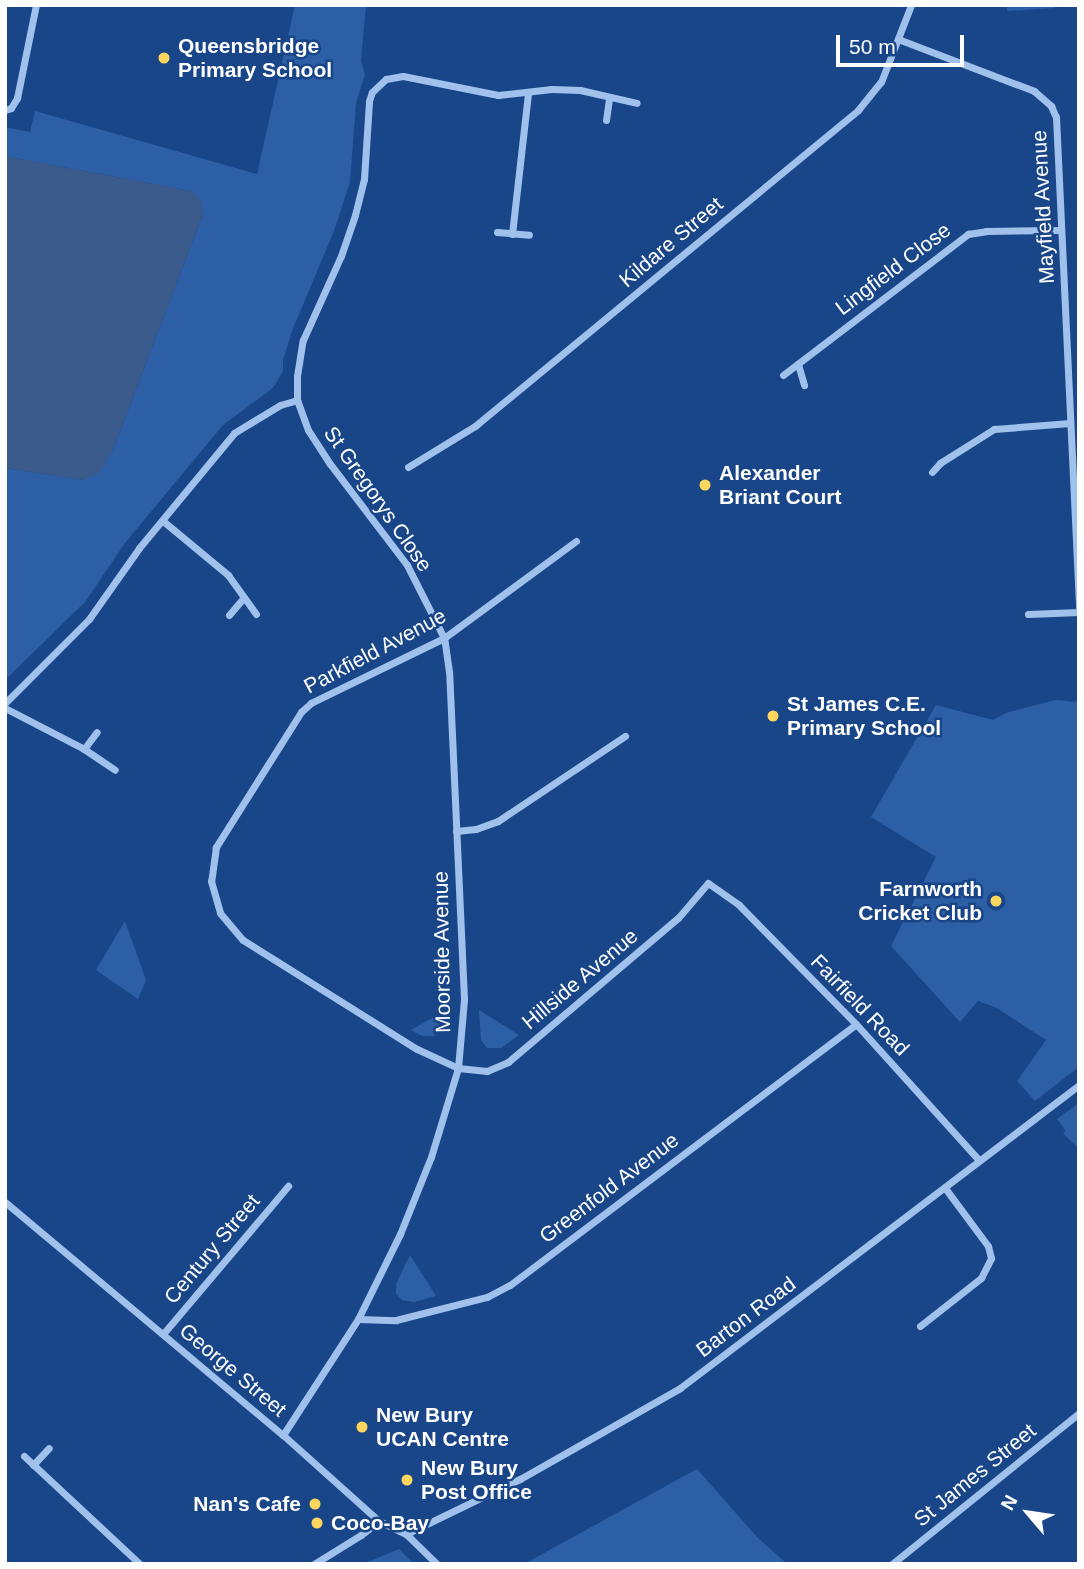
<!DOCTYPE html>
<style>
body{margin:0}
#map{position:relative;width:1084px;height:1569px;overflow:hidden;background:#194688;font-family:Arial,sans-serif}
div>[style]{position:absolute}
.green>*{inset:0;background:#2c5fa6}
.water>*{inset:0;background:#395a8b}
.street>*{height:7px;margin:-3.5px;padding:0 3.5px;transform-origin:3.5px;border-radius:3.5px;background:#a1c1ed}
.dots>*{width:19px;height:19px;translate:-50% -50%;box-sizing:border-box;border:4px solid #194688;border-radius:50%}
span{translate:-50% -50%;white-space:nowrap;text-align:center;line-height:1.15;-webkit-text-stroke:5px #194688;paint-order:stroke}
.poi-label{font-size:21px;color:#fff;font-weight:700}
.left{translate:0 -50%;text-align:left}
.right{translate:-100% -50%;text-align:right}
.street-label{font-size:21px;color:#fff}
.frame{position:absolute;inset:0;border:7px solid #fff;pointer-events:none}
.north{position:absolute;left:993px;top:1478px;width:70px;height:70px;-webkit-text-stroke:5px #194688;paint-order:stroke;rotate:299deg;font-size:19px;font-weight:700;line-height:28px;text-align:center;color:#fff}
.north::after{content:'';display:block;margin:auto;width:24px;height:32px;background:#fff;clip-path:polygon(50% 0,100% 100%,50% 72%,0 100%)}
.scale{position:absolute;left:836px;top:35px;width:128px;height:32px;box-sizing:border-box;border:4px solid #fff;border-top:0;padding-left:9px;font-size:21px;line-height:24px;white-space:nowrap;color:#fff;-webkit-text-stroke:5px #194688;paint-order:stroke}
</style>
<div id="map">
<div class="green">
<div style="clip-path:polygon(295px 5px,366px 5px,361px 61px,365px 74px,356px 103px,350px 182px,334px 231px,292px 331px,283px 360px,283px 371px,273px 388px,223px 425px,125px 543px,85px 602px,5px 680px,5px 468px,84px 480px,113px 450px,203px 214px,191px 191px,5px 156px,5px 127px,30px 132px,35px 111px,257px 174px)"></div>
<div style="clip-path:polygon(1007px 5px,1054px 5px,1054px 8px,1007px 11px)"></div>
<div style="clip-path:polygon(1055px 700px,1079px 702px,1079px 1067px,1035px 1101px,1017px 1081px,1046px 1040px,997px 1008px,978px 1001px,960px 1022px,891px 946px,936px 857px,871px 817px,936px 705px,993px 720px,1006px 713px)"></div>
<div style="clip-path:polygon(125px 921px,146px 980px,138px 999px,96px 970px)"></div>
<div style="clip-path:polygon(446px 1010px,445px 1023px,434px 1036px,422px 1036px,411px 1030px)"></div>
<div style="clip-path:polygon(479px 1010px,519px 1035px,501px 1048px,487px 1048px,481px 1040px)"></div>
<div style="clip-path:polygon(1079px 1103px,1079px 1149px,1063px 1133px,1066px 1131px,1057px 1119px)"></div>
<div style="clip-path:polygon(410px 1255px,436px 1296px,414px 1302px,402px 1300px,396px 1294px,396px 1284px)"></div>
<div style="clip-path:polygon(697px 1469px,757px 1537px,785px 1562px,524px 1564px)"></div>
<div style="clip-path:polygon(399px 1549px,414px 1564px,363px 1564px)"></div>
</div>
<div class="water">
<div style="clip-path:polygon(5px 156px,191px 191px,201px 201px,203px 214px,113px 450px,99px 473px,84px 480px,5px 468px)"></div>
</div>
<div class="street">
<div style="left:898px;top:39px;width:146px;rotate:20.9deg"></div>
<div style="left:1034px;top:91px;width:23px;rotate:41deg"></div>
<div style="left:1051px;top:106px;width:12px;rotate:66deg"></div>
<div style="left:1056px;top:117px;width:494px;rotate:87.3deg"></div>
<div style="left:5px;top:110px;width:6px;rotate:-18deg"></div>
<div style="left:11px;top:108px;width:12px;rotate:-59deg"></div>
<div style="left:17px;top:98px;width:95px;rotate:-78.5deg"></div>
<div style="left:606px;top:120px;width:21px;rotate:-82deg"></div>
<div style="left:497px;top:232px;width:32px;rotate:5deg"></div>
<div style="left:512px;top:234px;width:142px;rotate:-83.5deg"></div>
<div style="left:798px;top:364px;width:22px;rotate:74deg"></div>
<div style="left:783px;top:375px;width:233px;rotate:-37.3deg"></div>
<div style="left:968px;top:234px;width:18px;rotate:-9deg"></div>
<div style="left:986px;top:231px;width:75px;rotate:-0.8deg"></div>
<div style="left:408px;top:467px;width:79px;rotate:-31.5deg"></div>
<div style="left:475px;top:426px;width:497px;rotate:-39.5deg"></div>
<div style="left:858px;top:110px;width:36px;rotate:-51deg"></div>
<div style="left:881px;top:82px;width:83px;rotate:-68.7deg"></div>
<div style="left:932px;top:472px;width:12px;rotate:-48deg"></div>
<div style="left:940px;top:463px;width:64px;rotate:-32.2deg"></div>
<div style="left:994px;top:429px;width:76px;rotate:-4.5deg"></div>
<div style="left:163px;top:521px;width:85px;rotate:39.7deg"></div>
<div style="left:228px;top:575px;width:48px;rotate:54.3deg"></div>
<div style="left:576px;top:541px;width:164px;rotate:143.7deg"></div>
<div style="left:444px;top:638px;width:148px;rotate:154deg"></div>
<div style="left:311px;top:703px;width:13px;rotate:138deg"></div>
<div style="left:301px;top:712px;width:160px;rotate:122.2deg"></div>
<div style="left:216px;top:847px;width:34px;rotate:98deg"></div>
<div style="left:211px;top:881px;width:33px;rotate:74deg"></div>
<div style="left:220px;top:913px;width:35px;rotate:50deg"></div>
<div style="left:243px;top:940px;width:205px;rotate:32.1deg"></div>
<div style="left:417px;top:1049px;width:45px;rotate:24.9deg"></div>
<div style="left:458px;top:1068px;width:29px;rotate:6deg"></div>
<div style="left:487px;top:1071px;width:23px;rotate:-23deg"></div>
<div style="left:508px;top:1062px;width:223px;rotate:-40.3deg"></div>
<div style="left:678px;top:918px;width:46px;rotate:-49.4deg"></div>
<div style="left:708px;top:883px;width:38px;rotate:35deg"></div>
<div style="left:739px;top:905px;width:167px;rotate:45.5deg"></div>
<div style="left:856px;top:1024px;width:183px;rotate:47.9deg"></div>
<div style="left:1028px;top:614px;width:51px;rotate:-2.2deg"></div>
<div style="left:229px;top:615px;width:23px;rotate:-50deg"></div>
<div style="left:5px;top:703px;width:119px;rotate:-45deg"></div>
<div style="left:89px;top:619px;width:87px;rotate:-54.8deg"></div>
<div style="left:139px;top:548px;width:149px;rotate:-50.4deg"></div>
<div style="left:234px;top:433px;width:54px;rotate:-31.3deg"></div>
<div style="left:280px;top:405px;width:18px;rotate:-16deg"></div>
<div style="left:5px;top:708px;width:89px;rotate:27.4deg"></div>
<div style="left:84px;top:749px;width:37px;rotate:34deg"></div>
<div style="left:84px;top:749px;width:21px;rotate:-53deg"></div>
<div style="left:456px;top:831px;width:20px;rotate:-6deg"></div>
<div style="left:476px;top:829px;width:23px;rotate:-20deg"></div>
<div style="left:498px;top:821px;width:153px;rotate:-33.8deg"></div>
<div style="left:5px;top:1202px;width:363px;rotate:40deg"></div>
<div style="left:283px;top:1435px;width:129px;rotate:41.9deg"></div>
<div style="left:379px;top:1521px;width:30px;rotate:26deg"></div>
<div style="left:406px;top:1534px;width:43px;rotate:44.1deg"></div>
<div style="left:358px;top:1319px;width:38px;rotate:2deg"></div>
<div style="left:396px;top:1320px;width:94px;rotate:-14.2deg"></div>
<div style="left:487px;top:1297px;width:26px;rotate:-28deg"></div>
<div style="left:510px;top:1285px;width:433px;rotate:-37deg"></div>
<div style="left:920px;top:1326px;width:78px;rotate:-38.2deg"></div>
<div style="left:981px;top:1278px;width:22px;rotate:-63deg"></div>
<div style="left:991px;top:1258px;width:12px;rotate:-104deg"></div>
<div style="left:988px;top:1246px;width:72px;rotate:-126.6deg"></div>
<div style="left:163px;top:1334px;width:194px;rotate:-49.8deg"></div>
<div style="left:283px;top:1435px;width:138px;rotate:-57.1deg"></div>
<div style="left:358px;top:1319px;width:95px;rotate:-63.7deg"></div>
<div style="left:400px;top:1234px;width:83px;rotate:-68.1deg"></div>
<div style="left:431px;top:1157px;width:93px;rotate:-73.1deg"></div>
<div style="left:458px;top:1068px;width:69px;rotate:-85deg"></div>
<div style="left:464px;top:999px;width:327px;rotate:-92.6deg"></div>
<div style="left:449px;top:672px;width:34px;rotate:-98deg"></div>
<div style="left:444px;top:638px;width:82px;rotate:-116.9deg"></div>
<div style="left:407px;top:565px;width:127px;rotate:-127.3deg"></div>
<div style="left:330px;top:464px;width:40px;rotate:-122.9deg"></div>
<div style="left:308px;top:430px;width:32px;rotate:-110deg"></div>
<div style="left:297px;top:400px;width:24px;rotate:-90deg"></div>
<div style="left:297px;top:376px;width:36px;rotate:-81deg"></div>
<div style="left:303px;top:340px;width:92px;rotate:-65.7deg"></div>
<div style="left:341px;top:256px;width:43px;rotate:-71.1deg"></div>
<div style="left:355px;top:215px;width:37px;rotate:-76deg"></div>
<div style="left:364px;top:179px;width:78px;rotate:-86.3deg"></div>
<div style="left:369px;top:101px;width:9px;rotate:-72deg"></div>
<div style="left:372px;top:92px;width:19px;rotate:-43deg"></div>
<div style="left:386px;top:79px;width:17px;rotate:-10deg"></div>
<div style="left:403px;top:76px;width:97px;rotate:11.3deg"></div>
<div style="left:498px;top:95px;width:54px;rotate:-6.3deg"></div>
<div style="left:552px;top:89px;width:28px;rotate:2deg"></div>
<div style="left:580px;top:90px;width:58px;rotate:12.8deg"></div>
<div style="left:24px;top:1456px;width:158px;rotate:43deg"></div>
<div style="left:33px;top:1465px;width:23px;rotate:-47deg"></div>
<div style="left:406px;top:1534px;width:127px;rotate:-25.8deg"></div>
<div style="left:520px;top:1479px;width:184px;rotate:-29.6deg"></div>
<div style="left:680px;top:1388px;width:501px;rotate:-37.21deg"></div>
<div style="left:314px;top:1564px;width:55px;rotate:-31.7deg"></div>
<div style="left:361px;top:1535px;width:23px;rotate:-38deg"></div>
<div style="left:892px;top:1564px;width:240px;rotate:-38.9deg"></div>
</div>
<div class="dots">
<div style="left:164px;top:58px;background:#ffd65d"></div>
<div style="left:705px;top:485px;background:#ffd65d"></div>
<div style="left:773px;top:716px;background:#ffd65d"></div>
<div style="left:996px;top:901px;background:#ffd65d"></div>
<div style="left:362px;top:1427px;background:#ffd65d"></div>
<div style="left:407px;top:1480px;background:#ffd65d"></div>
<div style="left:315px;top:1504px;background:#ffd65d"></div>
<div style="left:317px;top:1523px;background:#ffd65d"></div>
</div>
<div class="poi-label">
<span class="left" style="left:178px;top:58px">Queensbridge<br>Primary School</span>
<span class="left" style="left:719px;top:485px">Alexander<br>Briant Court</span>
<span class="left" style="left:787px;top:716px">St James C.E.<br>Primary School</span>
<span class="right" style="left:982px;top:901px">Farnworth<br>Cricket Club</span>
<span class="left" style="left:376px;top:1427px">New Bury<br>UCAN Centre</span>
<span class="left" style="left:421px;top:1480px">New Bury<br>Post Office</span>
<span class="right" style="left:301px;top:1504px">Nan's Cafe</span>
<span class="left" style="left:331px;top:1523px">Coco-Bay</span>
</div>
<div class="street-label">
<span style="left:1043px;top:207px;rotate:-93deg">Mayfield Avenue</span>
<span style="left:671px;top:242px;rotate:-40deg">Kildare Street</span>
<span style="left:893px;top:269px;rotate:-37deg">Lingfield Close</span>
<span style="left:378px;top:499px;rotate:55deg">St Gregorys Close</span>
<span style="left:375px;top:651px;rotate:-28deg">Parkfield Avenue</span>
<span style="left:442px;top:952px;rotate:-91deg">Moorside Avenue</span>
<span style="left:580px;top:979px;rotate:-40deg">Hillside Avenue</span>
<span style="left:860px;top:1005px;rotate:46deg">Fairfield Road</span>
<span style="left:609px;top:1188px;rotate:-37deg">Greenfold Avenue</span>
<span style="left:212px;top:1249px;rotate:-50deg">Century Street</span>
<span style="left:746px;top:1317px;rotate:-37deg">Barton Road</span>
<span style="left:233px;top:1370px;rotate:40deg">George Street</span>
<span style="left:975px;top:1475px;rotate:-39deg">St James Street</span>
</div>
<div class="frame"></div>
<div class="north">N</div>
<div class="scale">50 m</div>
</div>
